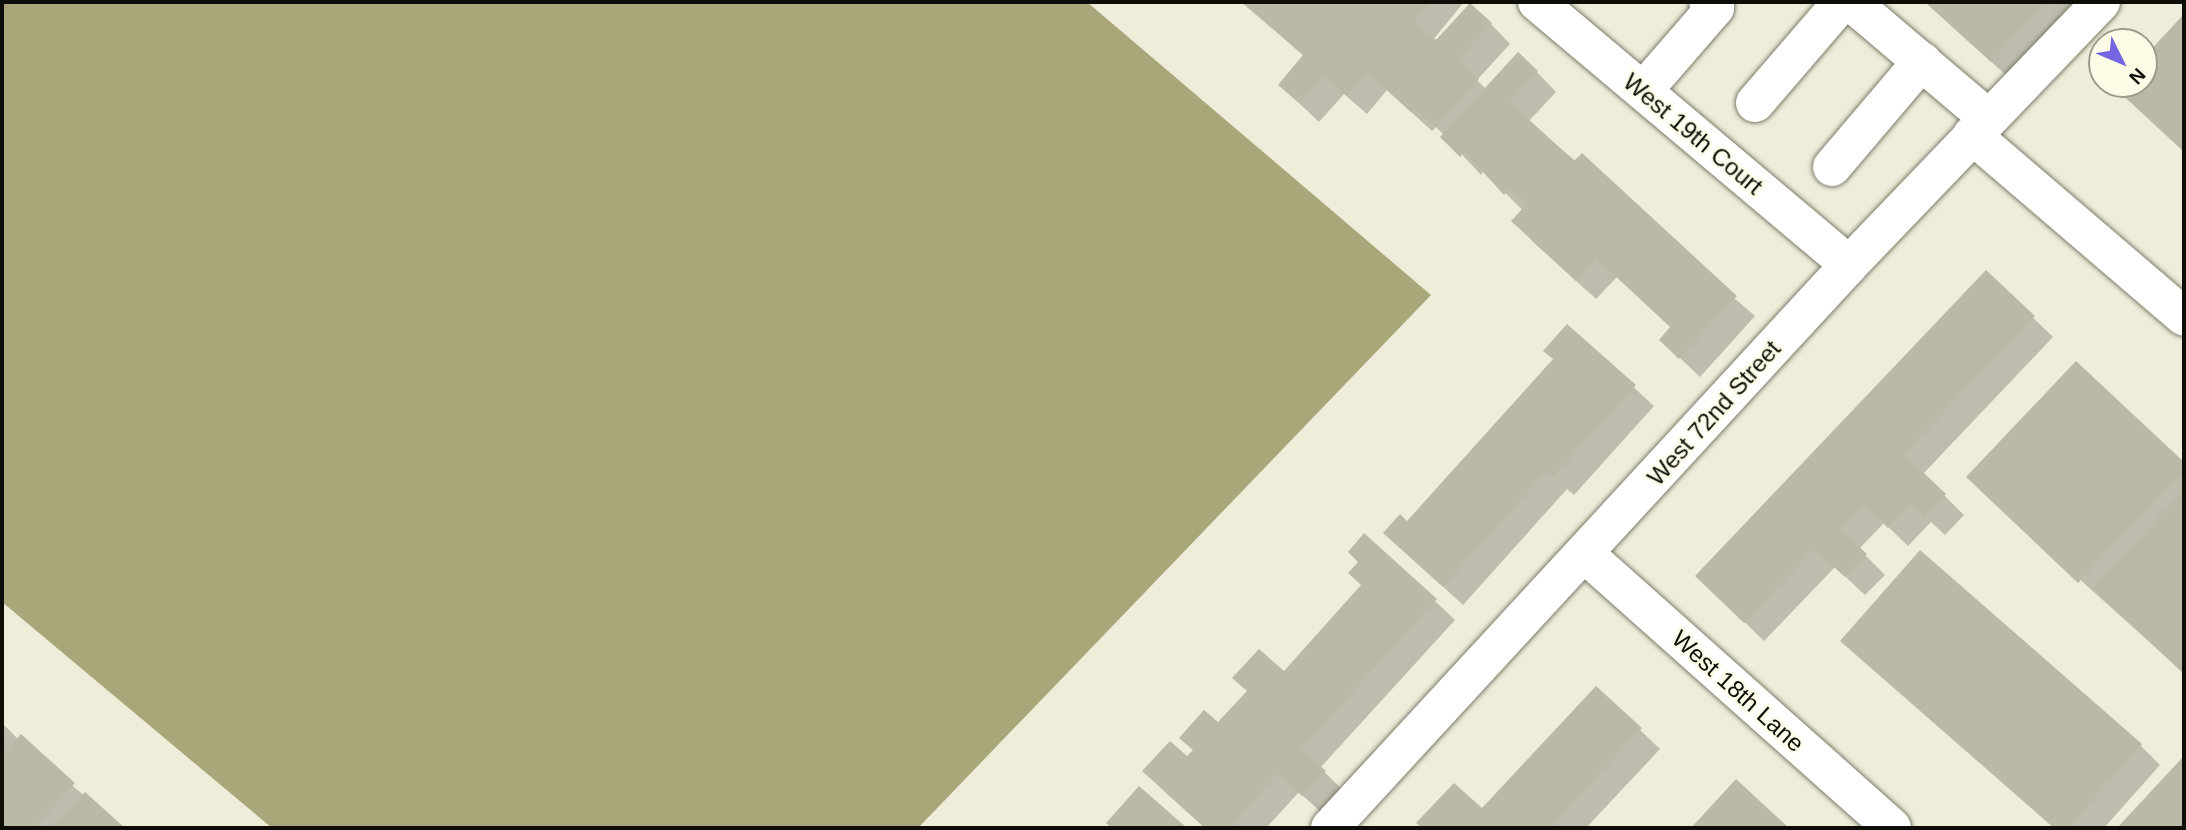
<!DOCTYPE html>
<style>
body{margin:0}
#map{position:relative;width:2186px;height:830px;overflow:hidden;background:#eeedd9;font-family:Helvetica,sans-serif}
div>[style]{position:absolute}
.water>*{inset:0;background:#a9a77a}
.shadow>*{inset:0;background:#0003}
.building>*{inset:0;background:#bab9a6}
.roads{filter:drop-shadow(0 0 2px #7d7c6a) drop-shadow(0 0 2px #7d7c6a)}
.minor>*{height:38px;margin:-19px;padding:0 19px;transform-origin:19px;border-radius:19px;background:#fff}
span{translate:-50% -50%;white-space:nowrap;text-align:center;line-height:1.15;-webkit-text-stroke:5px #fbfbe6;paint-order:stroke}
.street-label{font-size:24px;color:#0e0e08}
.frame{position:absolute;inset:0;border:4px solid #0e0e08;pointer-events:none}
.north{position:absolute;left:2088px;top:28px;width:70px;height:70px;box-sizing:border-box;background:#fbfbe6;border:2px solid #9c9c8d;border-radius:50%;rotate:133deg;font-size:19px;font-weight:700;line-height:28px;text-align:center;color:#0e0e08}
.north::after{content:'';display:block;margin:auto;width:24px;height:32px;background:#7565e0;clip-path:polygon(50% 0,100% 100%,50% 72%,0 100%)}
</style>
<div id="map">
<div class="water">
<div style="clip-path:polygon(2px 2px,1087px 2px,1431px 295px,918px 828px,272px 828px,2px 602px)"></div>
</div>
<div class="shadow">
<div style="clip-path:polygon(1244px 2px,1464px 2px,1433px 40px,1491px 24px,1510px 44px,1477px 80px,1486px 89px,1537px 72px,1556px 92px,1529px 121px,1755px 316px,1700px 377px,1661px 340px,1672px 327px,1617px 277px,1596px 299px,1532px 241px,1523px 211px,1484px 171px,1481px 175px,1444px 135px,1436px 127px,1432px 131px,1387px 90px,1367px 114px,1344px 94px,1319px 122px,1280px 85px,1304px 56px)"></div>
<div style="clip-path:polygon(1925px 2px,2074px 2px,2007px 76px)"></div>
<div style="clip-path:polygon(2184px 16px,2184px 151px,2118px 88px,2144px 84px,2144px 59px)"></div>
<div style="clip-path:polygon(1986px 272px,2053px 337px,1923px 474px,1964px 515px,1945px 535px,1931px 522px,1908px 546px,1884px 523px,1859px 549px,1885px 575px,1865px 595px,1835px 567px,1764px 641px,1717px 595px)"></div>
<div style="clip-path:polygon(1567px 326px,1654px 406px,1574px 495px,1567px 489px,1463px 605px,1385px 533px,1407px 523px,1555px 360px)"></div>
<div style="clip-path:polygon(2076px 363px,2184px 465px,2184px 673px,1988px 497px)"></div>
<div style="clip-path:polygon(1435px 601px,1455px 620px,1320px 768px,1344px 791px,1323px 814px,1299px 792px,1266px 828px,1205px 828px,1164px 791px,1218px 725px,1284px 673px)"></div>
<div style="clip-path:polygon(1843px 641px,2140px 745px,2160px 765px,2104px 828px,2054px 828px)"></div>
<div style="clip-path:polygon(1596px 688px,1660px 749px,1586px 828px,1424px 828px,1419px 823px,1482px 811px)"></div>
<div style="clip-path:polygon(2px 723px,19px 740px,122px 828px,2px 828px)"></div>
<div style="clip-path:polygon(2182px 761px,2184px 828px,2119px 828px)"></div>
</div>
<div class="building">
<div style="clip-path:polygon(1241px 2px,1431px 2px,1414px 21px,1436px 40px,1470px 3px,1492px 23px,1458px 60px,1479px 79px,1436px 127px,1415px 109px,1412px 113px,1367px 72px,1347px 96px,1324px 76px,1299px 103px,1278px 85px,1303px 55px)"></div>
<div style="clip-path:polygon(1925px 2px,2045px 2px,1991px 62px)"></div>
<div style="clip-path:polygon(2184px 14px,2184px 152px,2115px 88px,2144px 84px,2144px 57px)"></div>
<div style="clip-path:polygon(1518px 52px,1538px 71px,1510px 102px,1574px 161px,1582px 153px,1737px 296px,1679px 359px,1659px 340px,1670px 327px,1596px 258px,1576px 281px,1511px 221px,1527px 204px,1510px 188px,1504px 195px,1465px 152px,1460px 157px,1440px 137px)"></div>
<div style="clip-path:polygon(1986px 270px,2035px 316px,1904px 454px,1946px 494px,1924px 517px,1910px 504px,1888px 528px,1864px 505px,1840px 529px,1867px 554px,1845px 577px,1814px 549px,1744px 623px,1695px 576px)"></div>
<div style="clip-path:polygon(1567px 324px,1636px 385px,1553px 477px,1547px 471px,1443px 587px,1383px 533px,1400px 514px,1407px 521px,1553px 359px,1543px 351px)"></div>
<div style="clip-path:polygon(2076px 361px,2184px 462px,2184px 469px,2078px 583px,1966px 477px)"></div>
<div style="clip-path:polygon(2184px 490px,2184px 674px,2092px 588px)"></div>
<div style="clip-path:polygon(1364px 533px,1437px 599px,1301px 749px,1326px 771px,1302px 796px,1278px 774px,1229px 828px,1205px 828px,1142px 771px,1170px 741px,1187px 756px,1193px 750px,1179px 738px,1204px 710px,1218px 722px,1247px 691px,1232px 678px,1259px 649px,1284px 671px,1361px 585px,1348px 573px,1358px 562px,1348px 552px)"></div>
<div style="clip-path:polygon(1920px 550px,2142px 744px,2068px 828px,2054px 828px,1840px 641px)"></div>
<div style="clip-path:polygon(1596px 686px,1642px 728px,1549px 828px,1422px 828px,1416px 823px,1454px 783px,1482px 808px)"></div>
<div style="clip-path:polygon(21px 734px,75px 783px,34px 828px,2px 828px,2px 746px,6px 751px)"></div>
<div style="clip-path:polygon(2182px 758px,2184px 828px,2117px 828px)"></div>
<div style="clip-path:polygon(1736px 779px,1789px 828px,1691px 828px)"></div>
<div style="clip-path:polygon(1139px 786px,1187px 828px,1112px 828px,1106px 823px)"></div>
<div style="clip-path:polygon(85px 792px,125px 828px,52px 828px)"></div>
</div>
<div class="roads">
<div class="minor">
<div style="left:1537px;top:2px;width:408px;rotate:40.1deg"></div>
<div style="left:1851px;top:2px;width:180px;rotate:40.3deg"></div>
<div style="left:1643px;top:91px;width:110px;rotate:-49.1deg"></div>
<div style="left:1715px;top:8px;width:9px;rotate:-139deg"></div>
<div style="left:1755px;top:103px;width:133px;rotate:-49.3deg"></div>
<div style="left:1972px;top:135px;width:279px;rotate:40.6deg"></div>
<div style="left:1832px;top:167px;width:139px;rotate:-49.7deg"></div>
<div style="left:1585px;top:554px;width:411px;rotate:41.7deg"></div>
<div style="left:1330px;top:828px;width:766px;rotate:-47.33deg"></div>
<div style="left:1849px;top:265px;width:364px;rotate:-46.2deg"></div>
</div>
</div>
<div class="street-label">
<span style="left:1693px;top:134px;rotate:40deg">West 19th Court</span>
<span style="left:1714px;top:413px;rotate:-48deg">West 72nd Street</span>
<span style="left:1738px;top:691px;rotate:42deg">West 18th Lane</span>
</div>
<div class="frame"></div>
<div class="north">N</div>
</div>
